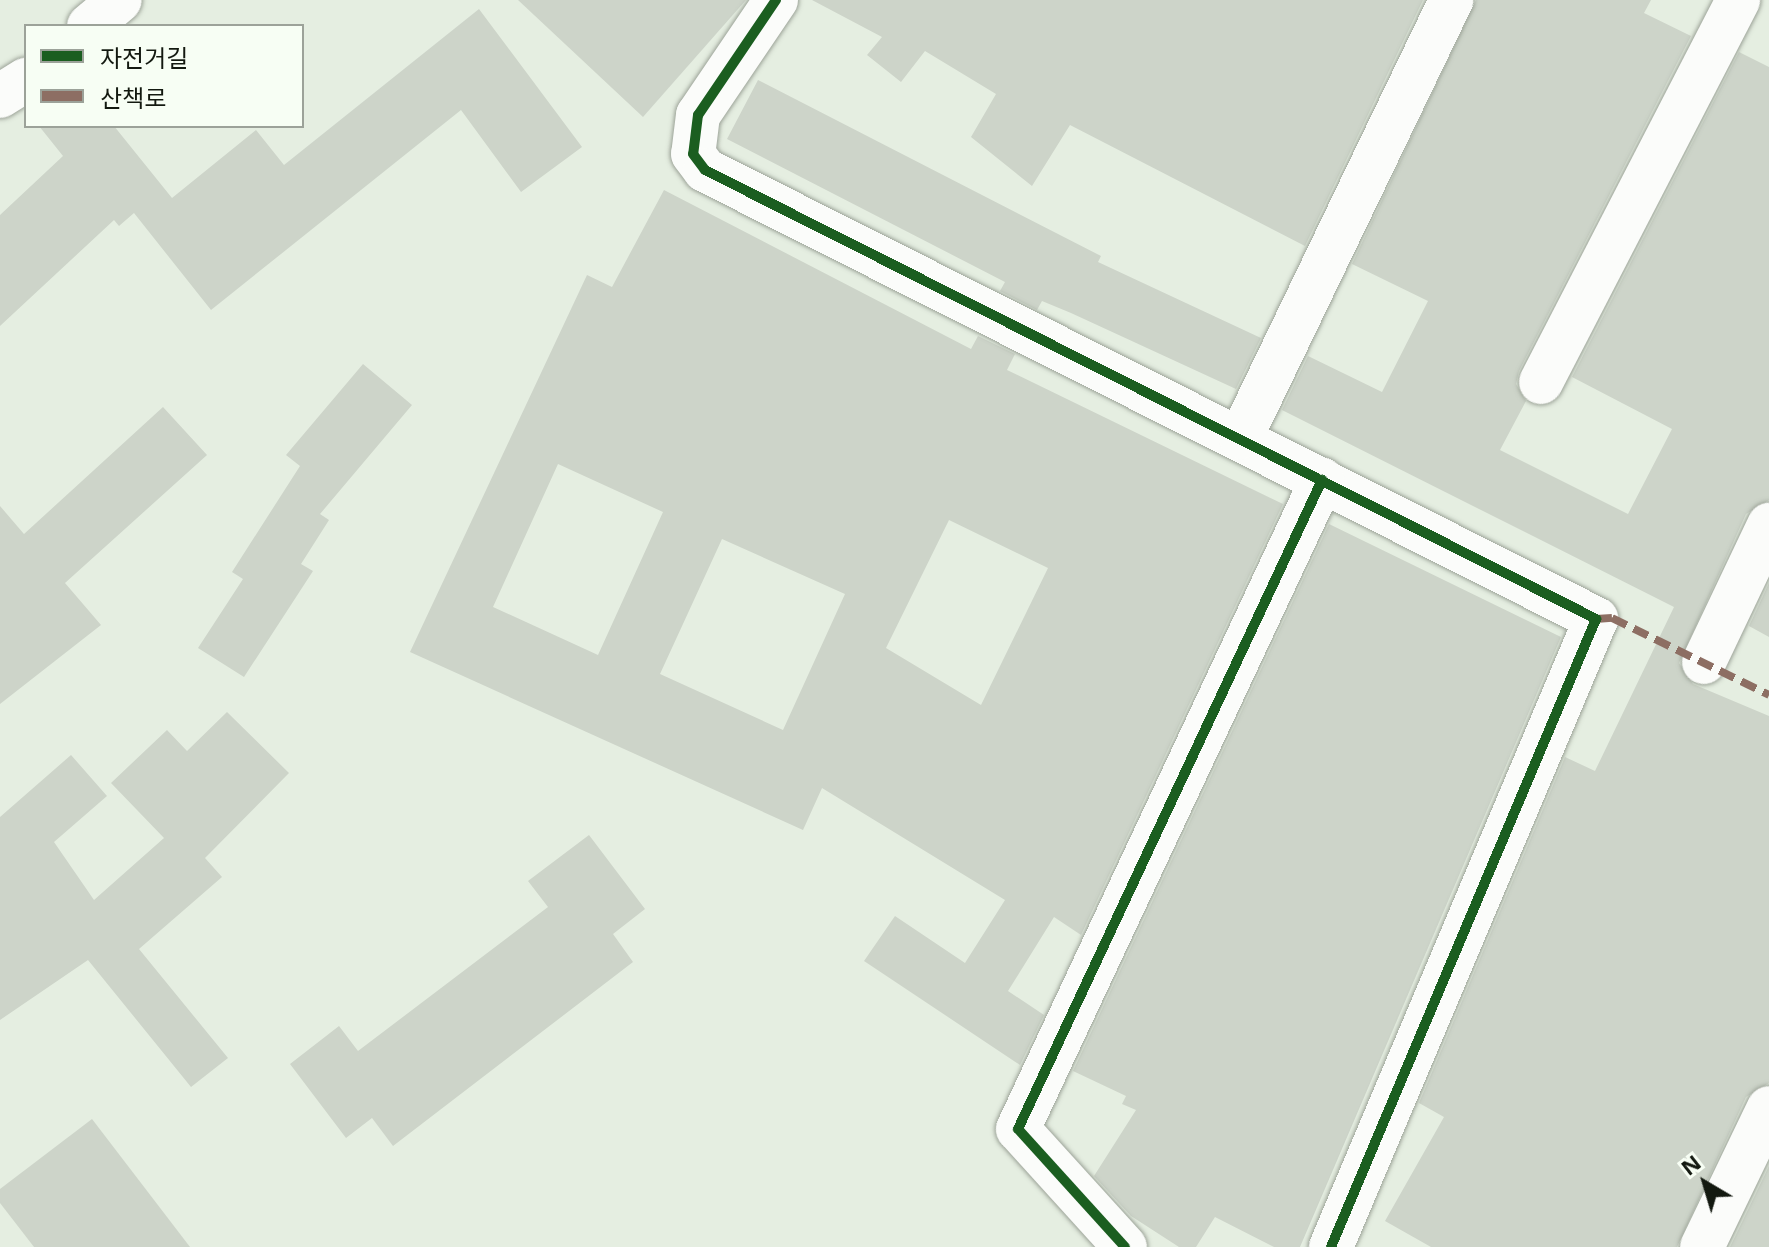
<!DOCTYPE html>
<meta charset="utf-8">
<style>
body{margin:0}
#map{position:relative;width:1769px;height:1247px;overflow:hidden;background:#e5eee1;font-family:"Noto Sans","Noto Sans KR",sans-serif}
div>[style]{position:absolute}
.building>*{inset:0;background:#cdd4c9}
.roads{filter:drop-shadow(0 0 2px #9ca398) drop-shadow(0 0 2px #9ca398)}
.minor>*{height:44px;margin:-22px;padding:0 22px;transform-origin:22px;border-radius:22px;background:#fbfcfa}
.quiet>*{height:8px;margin-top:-4px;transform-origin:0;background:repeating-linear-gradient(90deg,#8d6e63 0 16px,transparent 0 24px)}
.cycleway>*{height:10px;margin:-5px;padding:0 5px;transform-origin:5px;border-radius:5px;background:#1b5e20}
span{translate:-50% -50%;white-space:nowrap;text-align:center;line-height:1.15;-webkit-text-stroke:8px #f7fef4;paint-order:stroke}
.legend{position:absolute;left:24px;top:24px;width:280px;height:104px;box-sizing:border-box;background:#f7fef4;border:2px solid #9ca299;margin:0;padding:10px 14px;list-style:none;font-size:24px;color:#131910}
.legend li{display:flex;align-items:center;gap:16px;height:40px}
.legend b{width:40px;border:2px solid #9ca299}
.north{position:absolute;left:1665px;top:1143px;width:80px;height:80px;-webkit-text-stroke:6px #f7fef4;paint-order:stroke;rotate:322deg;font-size:22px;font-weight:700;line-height:32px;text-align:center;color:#131910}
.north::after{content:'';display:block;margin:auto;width:28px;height:36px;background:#131910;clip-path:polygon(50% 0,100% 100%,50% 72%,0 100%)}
</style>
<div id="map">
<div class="building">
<div style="clip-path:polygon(518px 0,746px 0,643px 117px)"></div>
<div style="clip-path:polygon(812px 0,1423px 0,1305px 246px,1070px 125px,1032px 186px,971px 137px,996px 94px,925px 51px,901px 82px,867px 55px,882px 37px)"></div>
<div style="clip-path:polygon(1476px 0,1651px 0,1644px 13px,1691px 36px,1519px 371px,1516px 384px,1526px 401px,1500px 450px,1628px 514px,1672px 429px,1572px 377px,1739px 52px,1769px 67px,1769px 500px,1746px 514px,1679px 663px,1693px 684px,1769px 716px,1769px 1083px,1746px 1097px,1677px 1247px,1431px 1247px,1385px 1221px,1444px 1117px,1419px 1103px,1565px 757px,1595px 771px,1674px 607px,1282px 410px,1308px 356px,1382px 392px,1428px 301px,1352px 264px)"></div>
<div style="clip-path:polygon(479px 9px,582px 147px,521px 192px,461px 110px,211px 310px,134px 213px,119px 226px,114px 220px,0 326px,0 215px,63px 156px,39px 126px,114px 126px,172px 198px,256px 130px,284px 165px)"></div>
<div style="clip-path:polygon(758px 80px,1101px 256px,1098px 262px,1261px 338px,1236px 389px,1071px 313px,1042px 301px,1037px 310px,1000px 291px,1005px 282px,727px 139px)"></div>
<div style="clip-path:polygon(evenodd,664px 190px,971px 349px,978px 336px,1015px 354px,1007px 370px,1283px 504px,1081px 935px,1054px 917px,1008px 991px,1044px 1015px,1020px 1065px,864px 961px,895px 916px,965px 963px,1005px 900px,822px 788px,803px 830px,410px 652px,587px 275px,612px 287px,664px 190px,558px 464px,663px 512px,598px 655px,493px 607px,558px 464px,664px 190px,949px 520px,1048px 568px,981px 705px,886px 648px,949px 520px,664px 190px,722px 539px,845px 594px,783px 730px,660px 674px,722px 539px)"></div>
<div style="clip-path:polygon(363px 364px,412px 405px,320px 514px,329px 520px,301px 564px,313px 571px,244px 677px,198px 648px,243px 579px,232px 572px,300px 466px,286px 455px)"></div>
<div style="clip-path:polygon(163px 407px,207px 455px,65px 583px,101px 625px,0 704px,0 506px,24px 534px)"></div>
<div style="clip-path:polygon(1329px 524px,1561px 637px,1300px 1247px,1274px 1247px,1215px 1217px,1196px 1247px,1179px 1247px,1131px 1216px,1094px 1176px,1136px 1110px,1122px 1104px,1126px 1096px,1073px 1071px)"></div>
<div style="clip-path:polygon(1769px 583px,1769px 637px,1749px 626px)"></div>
<div style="clip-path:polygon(227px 712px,289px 773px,205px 858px,222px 877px,139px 949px,228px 1058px,191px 1087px,88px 960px,0 1020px,0 817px,71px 755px,107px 796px,54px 842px,94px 900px,164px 838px,111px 783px,167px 730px,187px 751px)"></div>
<div style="clip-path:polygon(589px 835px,645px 909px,613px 934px,633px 962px,393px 1146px,372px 1118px,346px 1138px,290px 1064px,339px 1026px,358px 1051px,548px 907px,528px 881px)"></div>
<div style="clip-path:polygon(92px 1119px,190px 1247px,34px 1247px,0 1203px,0 1189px)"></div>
<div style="clip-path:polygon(1769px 1166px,1769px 1247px,1730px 1247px)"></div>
</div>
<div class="roads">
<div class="minor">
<div style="left:776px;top:0;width:139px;rotate:124.1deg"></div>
<div style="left:698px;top:115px;width:39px;rotate:97deg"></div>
<div style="left:693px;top:154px;width:20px;rotate:53deg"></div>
<div style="left:705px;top:170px;width:998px;rotate:26.74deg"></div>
<div style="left:1596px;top:619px;width:682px;rotate:112.88deg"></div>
<div style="left:89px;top:26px;width:40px;rotate:-40deg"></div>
<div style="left:0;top:96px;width:31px;rotate:-32deg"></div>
<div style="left:1541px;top:382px;width:430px;rotate:-62.7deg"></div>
<div style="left:1241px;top:437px;width:485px;rotate:-64.3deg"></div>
<div style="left:1704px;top:662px;width:152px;rotate:-64.6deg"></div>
<div style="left:1125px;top:1247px;width:159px;rotate:-132.2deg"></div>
<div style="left:1018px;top:1129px;width:717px;rotate:-64.9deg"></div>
<div style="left:1702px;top:1247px;width:154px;rotate:-64.3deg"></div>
</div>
</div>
<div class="quiet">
<div style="left:1596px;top:619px;width:16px;rotate:-4deg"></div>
<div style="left:1612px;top:618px;width:175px;rotate:26.1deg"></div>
</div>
<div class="cycleway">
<div style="left:776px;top:0;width:139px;rotate:124.1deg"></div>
<div style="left:698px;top:115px;width:39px;rotate:97deg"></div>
<div style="left:693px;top:154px;width:20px;rotate:53deg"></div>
<div style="left:705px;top:170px;width:998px;rotate:26.74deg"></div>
<div style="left:1596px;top:619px;width:682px;rotate:112.88deg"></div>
<div style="left:1125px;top:1247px;width:159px;rotate:-132.2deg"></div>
<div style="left:1018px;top:1129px;width:717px;rotate:-64.9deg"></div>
</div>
<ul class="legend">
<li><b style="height:10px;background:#1b5e20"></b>자전거길</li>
<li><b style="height:10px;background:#8d6e63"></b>산책로</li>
</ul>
<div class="north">N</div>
</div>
